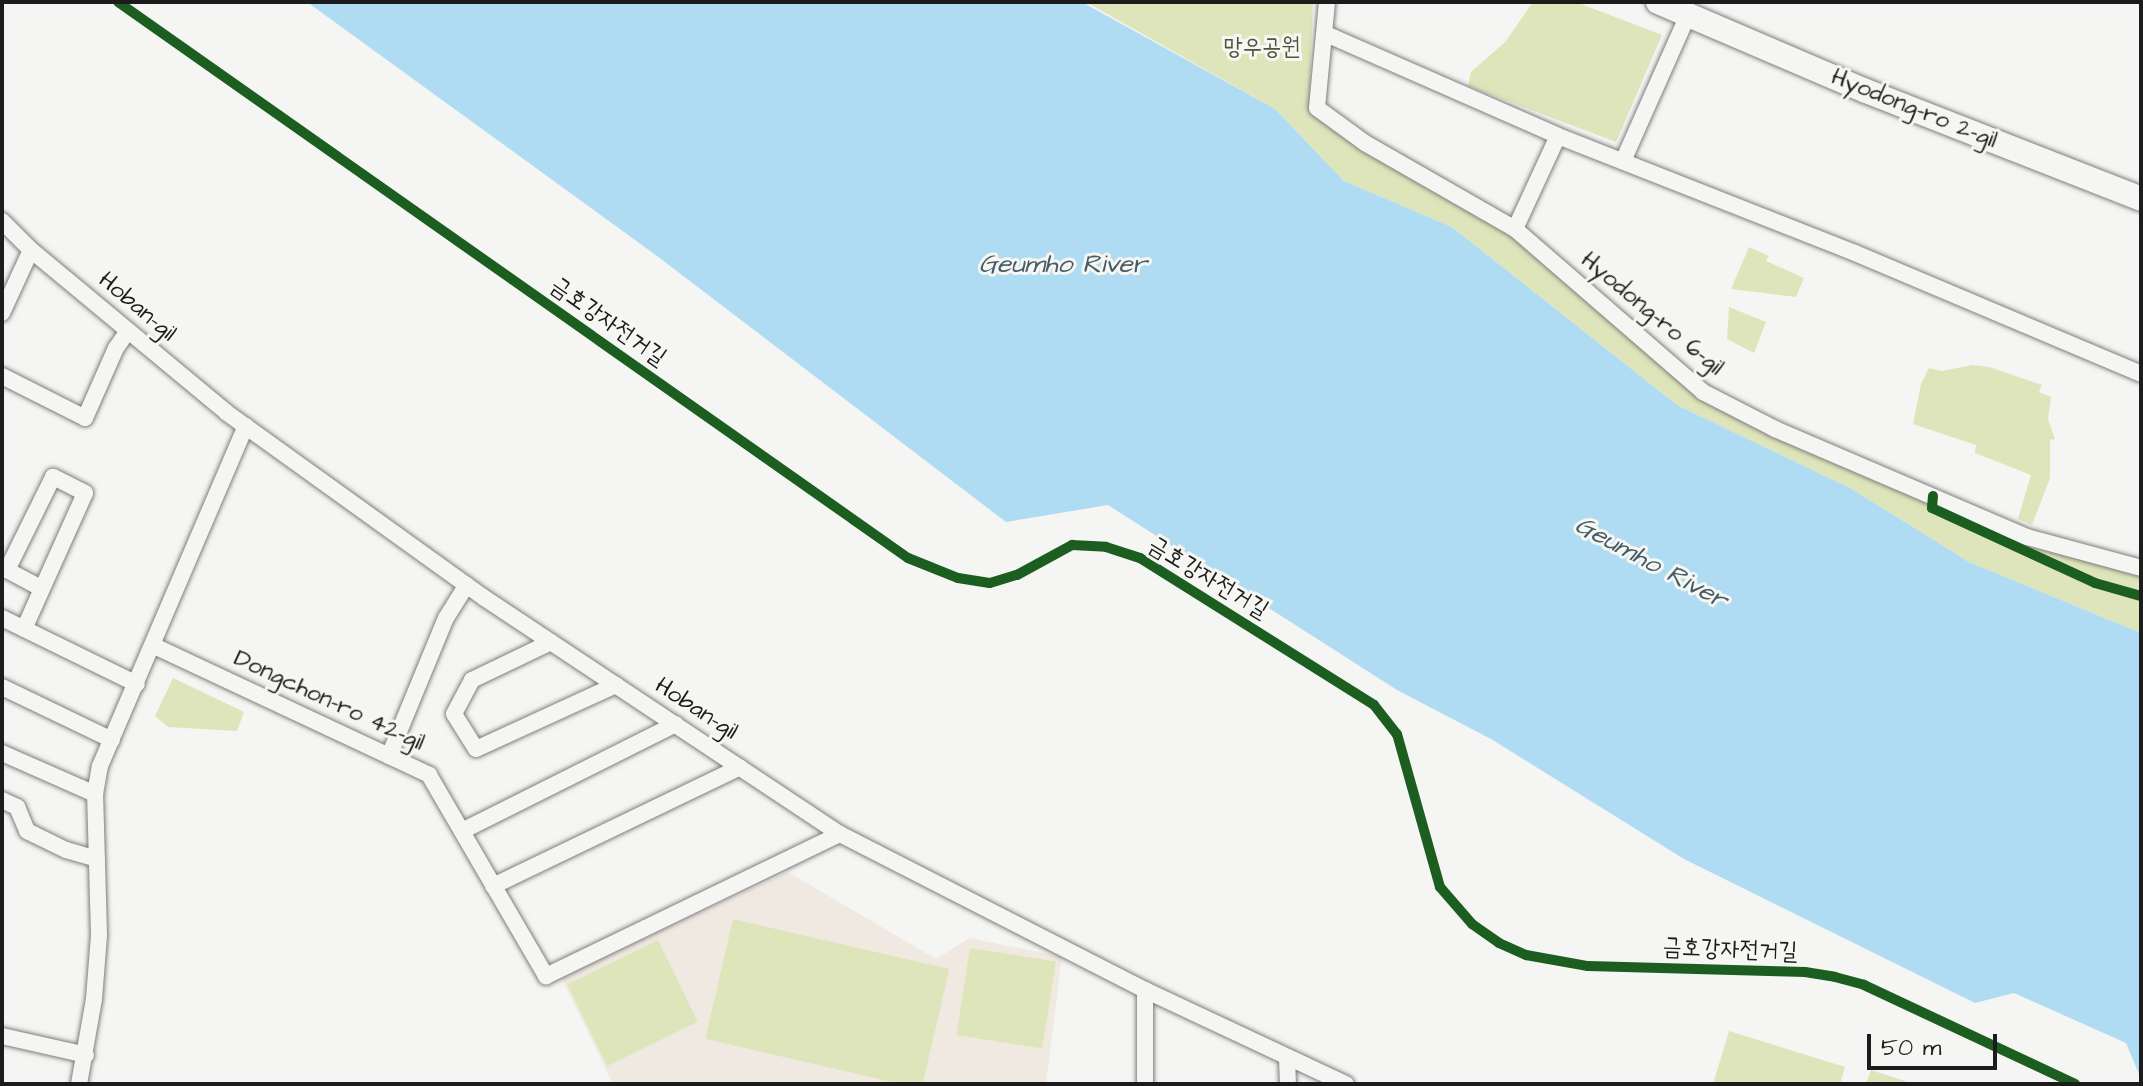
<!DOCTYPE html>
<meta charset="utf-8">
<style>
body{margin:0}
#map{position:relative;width:2143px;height:1086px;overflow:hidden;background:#f5f5f3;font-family:"Architects Daughter","Poor Story",sans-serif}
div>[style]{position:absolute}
.built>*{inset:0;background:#f0e9e1}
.green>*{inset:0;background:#dfe5ba;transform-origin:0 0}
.water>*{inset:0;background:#afdcf3}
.roads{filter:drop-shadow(0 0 2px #7e7e7d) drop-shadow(0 0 2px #7e7e7d)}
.street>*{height:16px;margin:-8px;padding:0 8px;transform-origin:8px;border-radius:8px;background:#f5f5f3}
.secondary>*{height:24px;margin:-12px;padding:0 12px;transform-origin:12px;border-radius:12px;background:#f5f5f3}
.cycleway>*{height:10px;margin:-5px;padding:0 5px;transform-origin:5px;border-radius:5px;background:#1b5e20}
span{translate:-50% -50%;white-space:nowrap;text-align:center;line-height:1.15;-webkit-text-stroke:6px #f6f6f2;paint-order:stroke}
.park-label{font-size:24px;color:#51543d}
.street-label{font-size:24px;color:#1c1c1c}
.water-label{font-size:26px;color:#455c67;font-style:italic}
.frame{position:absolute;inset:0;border:4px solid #1c1c1c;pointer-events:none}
.scale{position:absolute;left:1867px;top:1034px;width:130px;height:36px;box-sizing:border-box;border:4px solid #1c1c1c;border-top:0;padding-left:10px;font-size:24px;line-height:28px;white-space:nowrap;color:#1c1c1c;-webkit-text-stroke:6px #f6f6f2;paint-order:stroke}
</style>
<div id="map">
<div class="built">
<div style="clip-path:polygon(788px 872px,936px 959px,969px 938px,1062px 957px,1046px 1084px,613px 1084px,561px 977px)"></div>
</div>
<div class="green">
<div style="clip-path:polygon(1086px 2px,1313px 2px,1309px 111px,1370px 155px,1515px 229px,1699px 397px,1775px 435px,2141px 571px,2141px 633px,1969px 562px,1850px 488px,1677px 405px,1452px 227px,1344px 181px,1275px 109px)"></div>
<div style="clip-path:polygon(1533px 2px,1576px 2px,1662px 35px,1616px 142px,1468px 86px,1471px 72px,1506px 41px)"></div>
<div style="clip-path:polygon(1749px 247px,1769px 256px,1766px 261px,1804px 278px,1796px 297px,1731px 289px)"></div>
<div style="clip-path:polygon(1729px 307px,1766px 322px,1754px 353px,1727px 339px)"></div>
<div style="clip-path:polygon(1972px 365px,1989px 367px,2042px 385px,2039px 392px,2051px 397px,2048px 419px,2055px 439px,2050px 440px,2050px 478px,2032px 525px,2018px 519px,2031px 475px,1975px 453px,1976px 445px,1913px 424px,1921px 384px,1929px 368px,1942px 371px)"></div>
<div style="clip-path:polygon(173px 678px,244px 712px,237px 731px,168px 727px,155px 716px)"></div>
<div style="left:733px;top:919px;width:222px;height:123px;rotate:13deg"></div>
<div style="left:658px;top:940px;width:91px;height:101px;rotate:64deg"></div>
<div style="left:970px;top:948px;width:87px;height:88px;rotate:9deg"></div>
<div style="clip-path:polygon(1729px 1031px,1845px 1067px,1840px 1084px,1713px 1084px)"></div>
<div style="clip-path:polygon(1871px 1070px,1908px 1082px,1907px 1084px,1866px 1084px)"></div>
</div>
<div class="water">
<div style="clip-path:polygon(307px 2px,1082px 2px,1275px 109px,1344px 181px,1452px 227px,1677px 405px,1850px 488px,1969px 562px,2141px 633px,2141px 1079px,2126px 1043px,2014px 993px,1975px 1003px,1684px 859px,1491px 739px,1397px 690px,1108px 505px,1006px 522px,657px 256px)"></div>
</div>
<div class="roads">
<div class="street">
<div style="left:1327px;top:2px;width:106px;rotate:95.4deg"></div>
<div style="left:1317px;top:108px;width:59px;rotate:36.1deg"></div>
<div style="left:1365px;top:143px;width:173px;rotate:29.8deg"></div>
<div style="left:1515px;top:229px;width:249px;rotate:40.9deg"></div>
<div style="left:1703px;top:392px;width:81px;rotate:27.2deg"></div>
<div style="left:1775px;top:429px;width:274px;rotate:23.2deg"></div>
<div style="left:2027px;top:537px;width:118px;rotate:15.2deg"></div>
<div style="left:1326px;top:34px;width:253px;rotate:23.7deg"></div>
<div style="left:1558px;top:136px;width:319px;rotate:21.5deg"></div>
<div style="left:1855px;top:253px;width:311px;rotate:22.9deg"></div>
<div style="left:1623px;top:161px;width:160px;rotate:-66deg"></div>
<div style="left:2px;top:221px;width:41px;rotate:45deg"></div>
<div style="left:31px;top:250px;width:255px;rotate:39.7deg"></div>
<div style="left:227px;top:413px;width:315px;rotate:35.7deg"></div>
<div style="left:483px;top:597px;width:429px;rotate:33.6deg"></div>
<div style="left:840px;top:834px;width:343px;rotate:27.1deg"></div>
<div style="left:1145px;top:990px;width:222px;rotate:25.1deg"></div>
<div style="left:1515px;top:229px;width:102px;rotate:-65.2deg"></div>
<div style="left:2px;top:313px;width:69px;rotate:-65.3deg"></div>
<div style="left:2px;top:376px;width:93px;rotate:26.8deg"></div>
<div style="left:85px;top:418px;width:77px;rotate:-66.1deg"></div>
<div style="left:116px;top:348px;width:21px;rotate:-55deg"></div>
<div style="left:2px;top:618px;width:150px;rotate:26.1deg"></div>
<div style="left:24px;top:629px;width:149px;rotate:-65.8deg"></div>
<div style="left:85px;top:493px;width:36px;rotate:-153deg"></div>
<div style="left:53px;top:477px;width:104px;rotate:116.3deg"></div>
<div style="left:7px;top:570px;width:38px;rotate:28deg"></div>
<div style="left:551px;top:642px;width:88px;rotate:154.3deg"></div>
<div style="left:472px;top:680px;width:38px;rotate:118deg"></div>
<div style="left:454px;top:714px;width:41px;rotate:57.8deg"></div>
<div style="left:476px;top:749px;width:154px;rotate:-24.6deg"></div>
<div style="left:154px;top:646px;width:304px;rotate:25.1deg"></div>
<div style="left:429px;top:775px;width:233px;rotate:59.8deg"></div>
<div style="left:546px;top:976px;width:326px;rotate:-25.8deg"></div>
<div style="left:2px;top:687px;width:122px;rotate:25.7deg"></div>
<div style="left:2px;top:753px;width:102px;rotate:23.8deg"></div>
<div style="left:389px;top:756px;width:149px;rotate:-67.6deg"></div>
<div style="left:446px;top:618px;width:39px;rotate:-58deg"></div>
<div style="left:2px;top:800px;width:17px;rotate:25deg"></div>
<div style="left:17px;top:807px;width:26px;rotate:67deg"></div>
<div style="left:27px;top:831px;width:43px;rotate:26deg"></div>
<div style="left:66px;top:850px;width:32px;rotate:16deg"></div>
<div style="left:462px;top:831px;width:239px;rotate:-26.6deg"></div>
<div style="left:493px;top:886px;width:274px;rotate:-25.7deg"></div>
<div style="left:1145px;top:990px;width:94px;rotate:90deg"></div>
<div style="left:2px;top:1036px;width:86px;rotate:12.7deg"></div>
<div style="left:1287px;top:1057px;width:27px;rotate:88deg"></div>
<div style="left:79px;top:1084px;width:86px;rotate:-80deg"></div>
<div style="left:94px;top:999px;width:64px;rotate:-85.5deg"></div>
<div style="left:99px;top:935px;width:141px;rotate:-91.6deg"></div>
<div style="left:95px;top:794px;width:28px;rotate:-80deg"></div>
<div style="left:100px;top:766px;width:370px;rotate:-66.8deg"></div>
</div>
<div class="secondary">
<div style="left:1658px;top:2px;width:226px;rotate:23.2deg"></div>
<div style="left:1866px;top:91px;width:295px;rotate:21.4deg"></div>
</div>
</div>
<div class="cycleway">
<div style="left:118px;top:2px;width:966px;rotate:35.14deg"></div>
<div style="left:908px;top:558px;width:54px;rotate:21.8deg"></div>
<div style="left:958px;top:578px;width:32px;rotate:9deg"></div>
<div style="left:990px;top:583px;width:28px;rotate:-17deg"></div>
<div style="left:1017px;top:575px;width:63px;rotate:-28.6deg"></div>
<div style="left:1072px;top:545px;width:34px;rotate:3deg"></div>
<div style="left:1106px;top:547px;width:36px;rotate:18deg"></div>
<div style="left:1140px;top:558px;width:276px;rotate:32.1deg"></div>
<div style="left:1374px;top:705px;width:37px;rotate:52deg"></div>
<div style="left:1397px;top:734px;width:159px;rotate:74.3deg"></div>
<div style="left:1440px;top:887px;width:49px;rotate:49.1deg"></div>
<div style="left:1472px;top:924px;width:33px;rotate:35deg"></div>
<div style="left:1499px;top:943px;width:30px;rotate:24deg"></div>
<div style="left:1526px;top:955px;width:63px;rotate:10.1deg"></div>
<div style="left:1588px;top:966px;width:217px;rotate:1.6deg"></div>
<div style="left:1805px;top:972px;width:30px;rotate:9deg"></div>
<div style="left:1835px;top:977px;width:30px;rotate:15deg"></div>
<div style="left:1864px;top:985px;width:233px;rotate:25.1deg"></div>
<div style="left:1933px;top:496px;width:12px;rotate:95deg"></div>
<div style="left:1932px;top:508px;width:179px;rotate:24.7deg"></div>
<div style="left:2095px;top:583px;width:48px;rotate:15.8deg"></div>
</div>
<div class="park-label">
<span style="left:1262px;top:48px">망우공원</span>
</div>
<div class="street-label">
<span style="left:1914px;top:109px;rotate:22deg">Hyodong-ro 2-gil</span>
<span style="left:137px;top:307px;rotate:40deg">Hoban-gil</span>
<span style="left:1652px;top:314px;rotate:40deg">Hyodong-ro 6-gil</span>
<span style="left:608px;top:322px;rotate:35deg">금호강자전거길</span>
<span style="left:1208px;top:578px;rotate:31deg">금호강자전거길</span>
<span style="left:329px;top:701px;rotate:25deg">Dongchon-ro 42-gil</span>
<span style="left:696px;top:709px;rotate:33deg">Hoban-gil</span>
<span style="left:1730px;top:950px;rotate:2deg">금호강자전거길</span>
</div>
<div class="water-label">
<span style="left:1063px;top:265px">Geumho River</span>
<span style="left:1651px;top:563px;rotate:28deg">Geumho River</span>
</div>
<div class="frame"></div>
<div class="scale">50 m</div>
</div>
